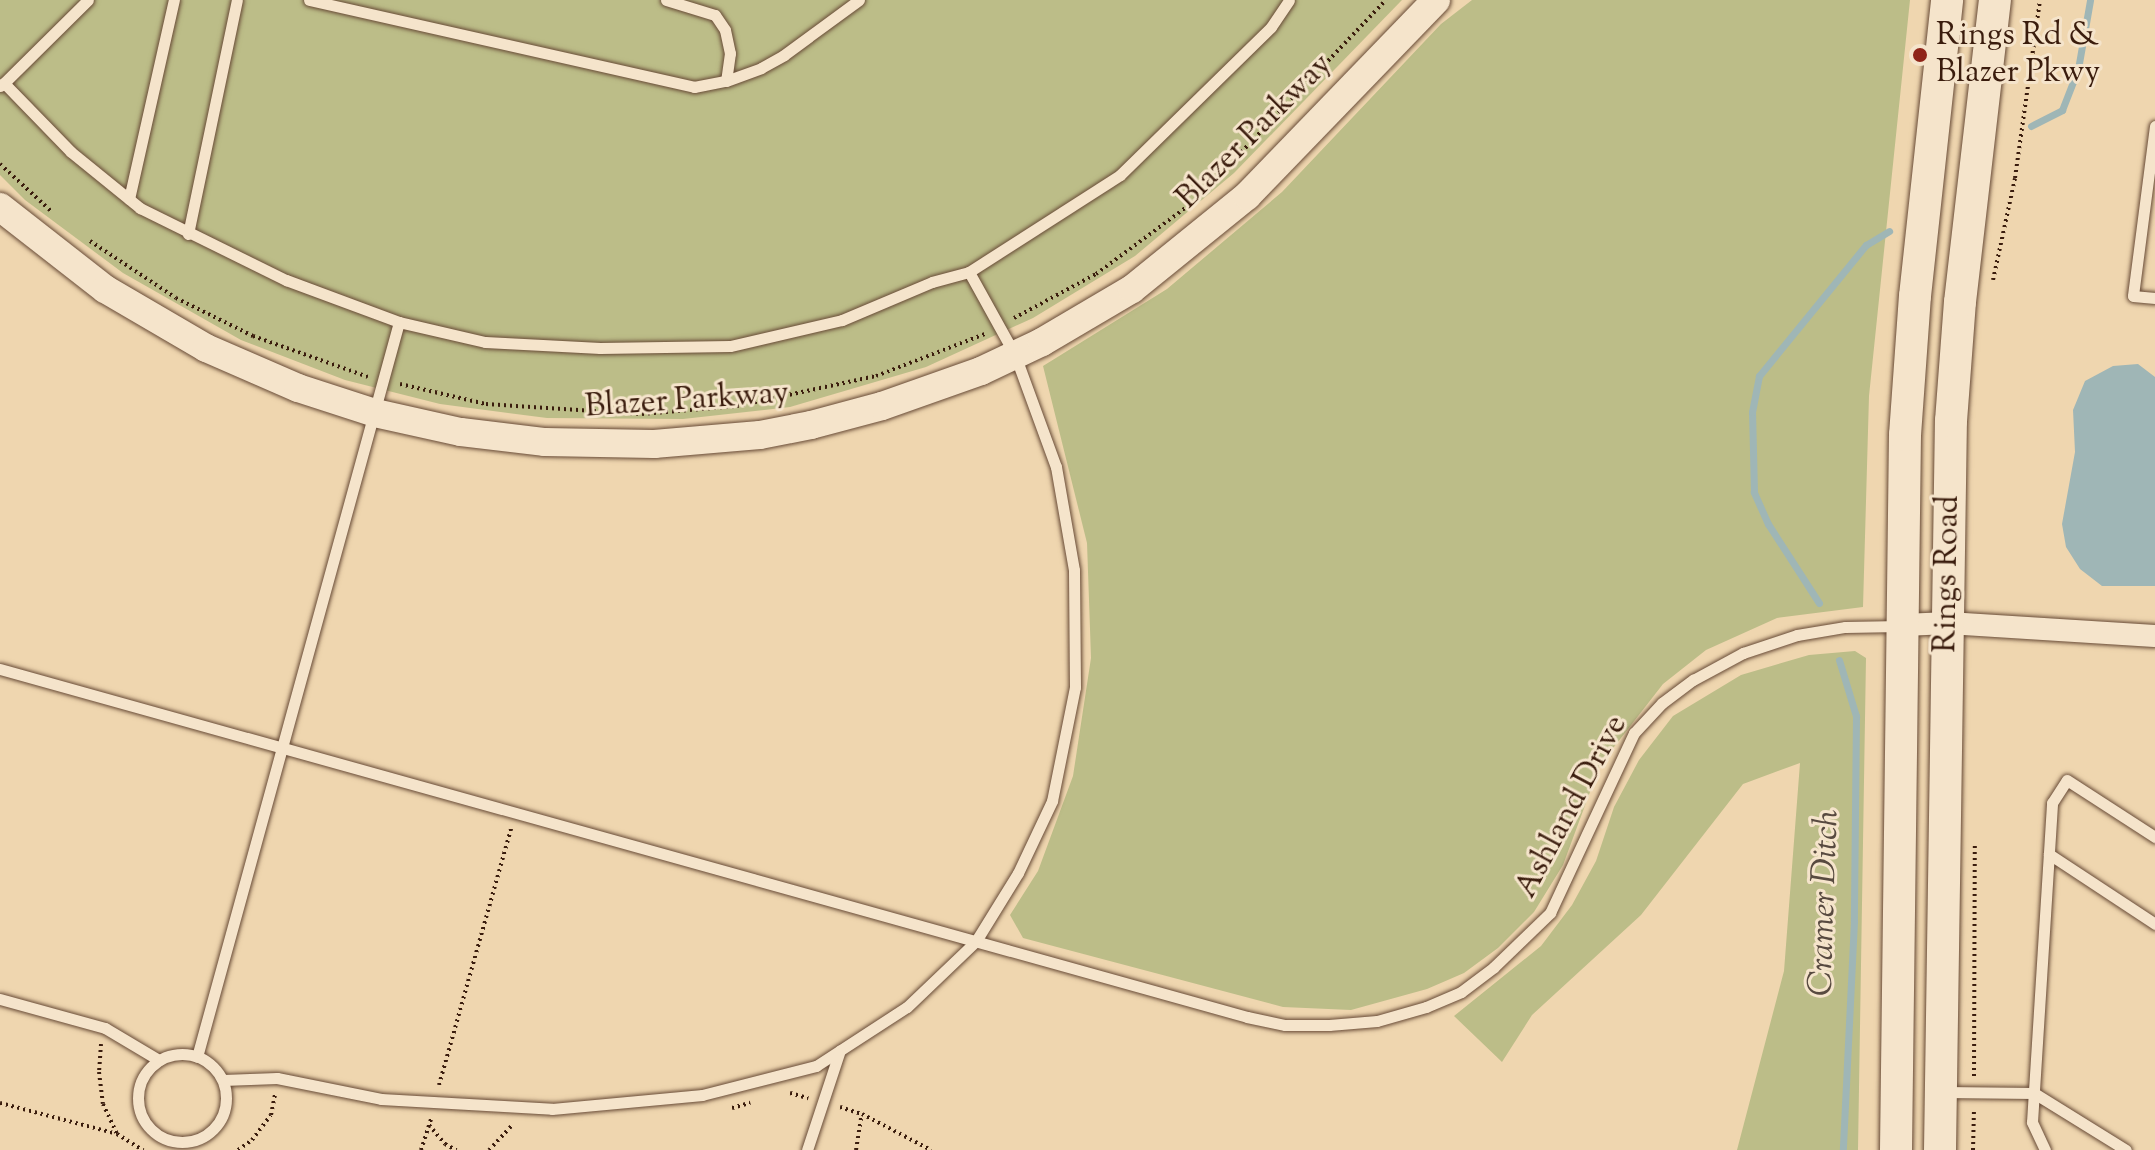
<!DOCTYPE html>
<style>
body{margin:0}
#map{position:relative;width:2155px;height:1150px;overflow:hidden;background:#efd6af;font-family:"Sorts Mill Goudy",serif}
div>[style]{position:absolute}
.green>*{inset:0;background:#bcbd88}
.water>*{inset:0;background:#9fb6b6}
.stream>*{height:7px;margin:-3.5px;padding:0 3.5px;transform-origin:3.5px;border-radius:3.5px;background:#9fb6b6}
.path>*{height:4px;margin-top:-2px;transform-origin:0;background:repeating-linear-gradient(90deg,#3a1c0d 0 2px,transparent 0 6px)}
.roads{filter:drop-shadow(0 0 2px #674a36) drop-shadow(0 0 2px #674a36)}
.service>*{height:11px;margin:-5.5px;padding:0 5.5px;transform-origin:5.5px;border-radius:5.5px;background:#f5e4cb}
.service>.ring{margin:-5.5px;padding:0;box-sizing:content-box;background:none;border:11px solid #f5e4cb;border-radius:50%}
.minor>*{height:22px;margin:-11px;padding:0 11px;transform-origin:11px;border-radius:11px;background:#f5e4cb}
.tertiary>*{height:28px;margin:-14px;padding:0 14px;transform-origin:14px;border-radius:14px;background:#f5e4cb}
.secondary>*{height:32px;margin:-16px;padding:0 16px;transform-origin:16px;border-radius:16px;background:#f5e4cb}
.dots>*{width:22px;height:22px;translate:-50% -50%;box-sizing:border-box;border:4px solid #f5e4cb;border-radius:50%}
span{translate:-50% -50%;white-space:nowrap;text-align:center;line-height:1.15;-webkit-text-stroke:6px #f5e4cb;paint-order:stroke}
.poi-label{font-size:32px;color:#3a1c0d}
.left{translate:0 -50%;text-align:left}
.street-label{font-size:32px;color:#3a1c0d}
.water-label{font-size:34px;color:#584a40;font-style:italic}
</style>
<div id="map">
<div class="green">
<div style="clip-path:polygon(0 0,1402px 0,1234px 173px,1135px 256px,1033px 318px,926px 367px,790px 407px,683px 419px,547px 418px,440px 404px,345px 380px,241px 340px,123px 273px,25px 200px,0 175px)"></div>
<div style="clip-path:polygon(1472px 0,1910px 0,1869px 396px,1863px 607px,1777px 618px,1706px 650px,1663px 684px,1600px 765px,1563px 865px,1534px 912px,1498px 948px,1464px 973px,1427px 989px,1351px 1010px,1283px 1007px,1023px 938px,1010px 915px,1038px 871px,1073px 776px,1091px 658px,1087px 543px,1043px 366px,1167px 289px,1282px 192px,1441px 24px)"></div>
<div style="clip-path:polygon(1855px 651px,1866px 658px,1858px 1150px,1737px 1150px,1784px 971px,1800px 763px,1743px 784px,1641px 915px,1532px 1015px,1502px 1062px,1454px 1016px,1541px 946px,1572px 905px,1596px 861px,1614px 807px,1639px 760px,1673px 716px,1741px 675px,1809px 655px)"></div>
</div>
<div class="water">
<div style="clip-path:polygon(2138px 364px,2155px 377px,2155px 586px,2102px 586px,2080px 569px,2066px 547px,2062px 524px,2075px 452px,2073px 410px,2085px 381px,2113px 366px)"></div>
</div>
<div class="stream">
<div style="left:2031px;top:126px;width:35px;rotate:-27deg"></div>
<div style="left:2062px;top:110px;width:44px;rotate:-68.7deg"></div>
<div style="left:2078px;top:69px;width:70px;rotate:-80.1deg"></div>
<div style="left:1819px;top:603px;width:94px;rotate:-122.8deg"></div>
<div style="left:1768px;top:524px;width:35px;rotate:-114deg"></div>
<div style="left:1754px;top:492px;width:80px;rotate:-91.4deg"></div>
<div style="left:1752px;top:412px;width:37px;rotate:-79deg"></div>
<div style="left:1759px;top:376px;width:169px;rotate:-50.8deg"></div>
<div style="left:1866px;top:245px;width:27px;rotate:-31deg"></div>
<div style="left:1839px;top:660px;width:59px;rotate:73.1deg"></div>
<div style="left:1856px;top:716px;width:205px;rotate:90.6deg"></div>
<div style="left:1854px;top:921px;width:229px;rotate:92.8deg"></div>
</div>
<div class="path">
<div style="left:0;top:164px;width:69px;rotate:42.7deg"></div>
<div style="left:90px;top:241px;width:103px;rotate:33.5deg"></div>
<div style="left:176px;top:298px;width:86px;rotate:26.3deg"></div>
<div style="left:253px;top:336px;width:122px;rotate:19.6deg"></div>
<div style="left:1993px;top:280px;width:104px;rotate:-77.8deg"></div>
<div style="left:2015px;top:178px;width:180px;rotate:-82deg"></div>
<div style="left:1014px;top:318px;width:93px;rotate:-28.2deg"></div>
<div style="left:1096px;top:274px;width:124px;rotate:-36.5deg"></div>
<div style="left:1196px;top:200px;width:276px;rotate:-46.5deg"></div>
<div style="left:400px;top:384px;width:88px;rotate:13.1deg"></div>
<div style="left:486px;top:404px;width:156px;rotate:3.7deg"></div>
<div style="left:642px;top:414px;width:95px;rotate:-4.8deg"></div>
<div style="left:737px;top:406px;width:142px;rotate:-12.2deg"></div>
<div style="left:876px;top:376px;width:117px;rotate:-21.1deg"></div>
<div style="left:101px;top:1044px;width:28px;rotate:94deg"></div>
<div style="left:99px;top:1072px;width:32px;rotate:83deg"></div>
<div style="left:103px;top:1104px;width:33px;rotate:65deg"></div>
<div style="left:1974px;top:1076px;width:232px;rotate:-89.8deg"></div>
<div style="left:439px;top:1085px;width:267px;rotate:-74.3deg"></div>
<div style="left:790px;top:1093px;width:19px;rotate:16deg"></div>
<div style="left:0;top:1103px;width:121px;rotate:14.8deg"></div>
<div style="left:117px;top:1134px;width:31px;rotate:32deg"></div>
<div style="left:840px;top:1107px;width:23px;rotate:18deg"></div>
<div style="left:862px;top:1114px;width:78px;rotate:27.6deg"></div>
<div style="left:732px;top:1108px;width:19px;rotate:-16deg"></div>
<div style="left:429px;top:1125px;width:25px;rotate:50deg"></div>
<div style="left:445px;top:1144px;width:13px;rotate:29deg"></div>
<div style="left:238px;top:1150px;width:17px;rotate:-36deg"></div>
<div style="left:252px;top:1140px;width:31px;rotate:-53deg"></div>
<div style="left:271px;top:1115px;width:21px;rotate:-79deg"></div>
<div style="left:421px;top:1150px;width:35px;rotate:-72deg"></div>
<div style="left:489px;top:1150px;width:34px;rotate:-47deg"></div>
<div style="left:856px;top:1150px;width:36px;rotate:-81deg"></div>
<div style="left:1973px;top:1150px;width:42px;rotate:-88.6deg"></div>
</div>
<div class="roads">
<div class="service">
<div style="left:309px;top:0;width:395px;rotate:12.7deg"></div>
<div style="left:694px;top:87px;width:33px;rotate:-11deg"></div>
<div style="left:726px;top:81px;width:37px;rotate:-20deg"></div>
<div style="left:761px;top:68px;width:26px;rotate:-29deg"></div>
<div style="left:784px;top:55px;width:93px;rotate:-36.3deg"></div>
<div style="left:666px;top:0;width:51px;rotate:17deg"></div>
<div style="left:715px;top:15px;width:18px;rotate:56deg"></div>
<div style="left:725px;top:30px;width:24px;rotate:78deg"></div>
<div style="left:730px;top:53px;width:28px;rotate:98deg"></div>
<div style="left:4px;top:83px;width:118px;rotate:-44.7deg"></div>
<div style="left:0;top:86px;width:5px;rotate:-37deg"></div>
<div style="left:4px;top:83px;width:96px;rotate:45.8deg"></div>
<div style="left:71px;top:152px;width:89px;rotate:39.1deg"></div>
<div style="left:140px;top:208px;width:163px;rotate:26.3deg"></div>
<div style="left:286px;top:280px;width:121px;rotate:20.4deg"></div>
<div style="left:399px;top:322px;width:762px;rotate:105.37deg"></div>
<div style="left:2155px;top:126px;width:171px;rotate:97.4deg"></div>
<div style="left:2133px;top:296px;width:22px;rotate:5deg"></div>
<div style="left:129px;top:199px;width:204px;rotate:-77.3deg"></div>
<div style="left:188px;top:234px;width:239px;rotate:-78.2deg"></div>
<div style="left:969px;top:272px;width:179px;rotate:-32.7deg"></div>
<div style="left:1120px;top:175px;width:211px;rotate:-44.4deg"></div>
<div style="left:1271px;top:27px;width:32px;rotate:-56deg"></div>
<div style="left:0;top:669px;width:1295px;rotate:15.59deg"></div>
<div style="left:1247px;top:1017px;width:39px;rotate:12deg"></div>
<div style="left:1285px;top:1025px;width:44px"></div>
<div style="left:1329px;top:1025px;width:48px;rotate:-4.8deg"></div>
<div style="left:1377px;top:1021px;width:51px;rotate:-15.9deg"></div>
<div style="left:1426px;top:1007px;width:38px;rotate:-23deg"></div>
<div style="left:1461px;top:992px;width:41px;rotate:-37.1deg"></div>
<div style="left:1494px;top:967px;width:78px;rotate:-44deg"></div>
<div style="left:1550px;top:913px;width:199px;rotate:-65deg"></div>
<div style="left:1634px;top:733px;width:41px;rotate:-47deg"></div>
<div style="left:1662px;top:703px;width:39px;rotate:-37deg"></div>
<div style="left:1693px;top:680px;width:57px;rotate:-28.4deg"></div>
<div style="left:1743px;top:653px;width:57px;rotate:-18.4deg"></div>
<div style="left:1797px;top:635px;width:49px;rotate:-9.5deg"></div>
<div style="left:1845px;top:627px;width:56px;rotate:-1deg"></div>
<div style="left:2049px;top:854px;width:127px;rotate:33.4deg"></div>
<div style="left:0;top:999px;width:109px;rotate:15.4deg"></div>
<div style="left:105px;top:1028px;width:63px;rotate:30.7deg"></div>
<div class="ring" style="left:138px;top:1054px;width:77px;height:77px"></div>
<div style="left:223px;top:1080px;width:54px;rotate:-2.1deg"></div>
<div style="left:277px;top:1078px;width:106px;rotate:11.4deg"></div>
<div style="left:381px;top:1099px;width:171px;rotate:3.3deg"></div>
<div style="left:552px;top:1109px;width:151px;rotate:-5.3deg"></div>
<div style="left:702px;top:1095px;width:118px;rotate:-14.3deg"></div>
<div style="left:816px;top:1066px;width:108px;rotate:-33deg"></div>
<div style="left:907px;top:1007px;width:95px;rotate:-43.7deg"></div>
<div style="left:976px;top:941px;width:80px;rotate:-58.3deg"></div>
<div style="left:1018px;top:873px;width:80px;rotate:-64.7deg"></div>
<div style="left:1052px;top:801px;width:116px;rotate:-78.6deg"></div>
<div style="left:1075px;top:687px;width:117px;rotate:-90.5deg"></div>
<div style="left:1074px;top:570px;width:105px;rotate:-99.9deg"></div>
<div style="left:1056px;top:467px;width:119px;rotate:-110.1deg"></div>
<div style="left:1015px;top:355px;width:95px;rotate:-119deg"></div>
<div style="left:969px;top:272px;width:38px;rotate:165deg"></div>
<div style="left:932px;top:282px;width:98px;rotate:157.1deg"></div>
<div style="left:842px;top:320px;width:115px;rotate:166.9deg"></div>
<div style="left:730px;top:346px;width:130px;rotate:179.1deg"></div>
<div style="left:600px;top:348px;width:115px;rotate:-177deg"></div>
<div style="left:485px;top:342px;width:88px;rotate:-166.9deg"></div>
<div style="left:1944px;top:1092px;width:90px;rotate:0.6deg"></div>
<div style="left:2034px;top:1093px;width:108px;rotate:31.8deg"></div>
<div style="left:807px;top:1150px;width:105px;rotate:-71.7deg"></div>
<div style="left:2045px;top:1150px;width:31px;rotate:-115deg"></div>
<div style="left:2032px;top:1122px;width:320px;rotate:-86.4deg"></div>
<div style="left:2052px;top:803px;width:27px;rotate:-57deg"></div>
<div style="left:2067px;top:780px;width:105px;rotate:32.9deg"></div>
</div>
<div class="minor">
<div style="left:1904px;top:625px;width:44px;rotate:-2.6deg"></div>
<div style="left:1948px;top:623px;width:207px;rotate:3.6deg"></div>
</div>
<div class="tertiary">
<div style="left:0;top:207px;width:133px;rotate:38deg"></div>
<div style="left:105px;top:289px;width:117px;rotate:30.3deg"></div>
<div style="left:206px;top:348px;width:100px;rotate:23.5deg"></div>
<div style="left:298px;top:388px;width:81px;rotate:18deg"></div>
<div style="left:375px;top:413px;width:88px;rotate:12.5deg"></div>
<div style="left:461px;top:432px;width:85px;rotate:6.8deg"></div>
<div style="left:545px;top:442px;width:109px;rotate:1.1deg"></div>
<div style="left:654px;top:444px;width:106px;rotate:-4.9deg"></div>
<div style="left:760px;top:435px;width:52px;rotate:-11.1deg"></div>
<div style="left:811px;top:425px;width:73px;rotate:-15deg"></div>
<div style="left:882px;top:406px;width:105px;rotate:-19.5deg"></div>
<div style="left:981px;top:371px;width:68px;rotate:-25.4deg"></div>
<div style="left:1042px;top:342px;width:104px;rotate:-30.5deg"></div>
<div style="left:1132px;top:289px;width:148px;rotate:-39deg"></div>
<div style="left:1247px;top:196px;width:272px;rotate:-46deg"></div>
</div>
<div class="secondary">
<div style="left:1896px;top:1150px;width:715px;rotate:-89.28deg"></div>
<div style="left:1905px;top:435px;width:139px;rotate:-85.9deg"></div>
<div style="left:1915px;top:296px;width:298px;rotate:-83.8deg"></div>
<div style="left:1940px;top:1150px;width:729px;rotate:-89.14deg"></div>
<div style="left:1951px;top:421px;width:119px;rotate:-85.7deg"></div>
<div style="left:1960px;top:302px;width:304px;rotate:-83.4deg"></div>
</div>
</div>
<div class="dots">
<div style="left:1920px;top:55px;background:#8f2418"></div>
</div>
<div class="poi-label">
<span class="left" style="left:1936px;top:55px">Rings Rd &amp;<br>Blazer Pkwy</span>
</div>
<div class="street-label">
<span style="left:1255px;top:132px;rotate:-45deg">Blazer Parkway</span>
<span style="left:687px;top:401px;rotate:-4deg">Blazer Parkway</span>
<span style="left:1948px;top:574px;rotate:-89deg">Rings Road</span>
<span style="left:1572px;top:807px;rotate:-62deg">Ashland Drive</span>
</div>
<div class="water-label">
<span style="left:1825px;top:903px;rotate:-88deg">Cramer Ditch</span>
</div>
</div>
